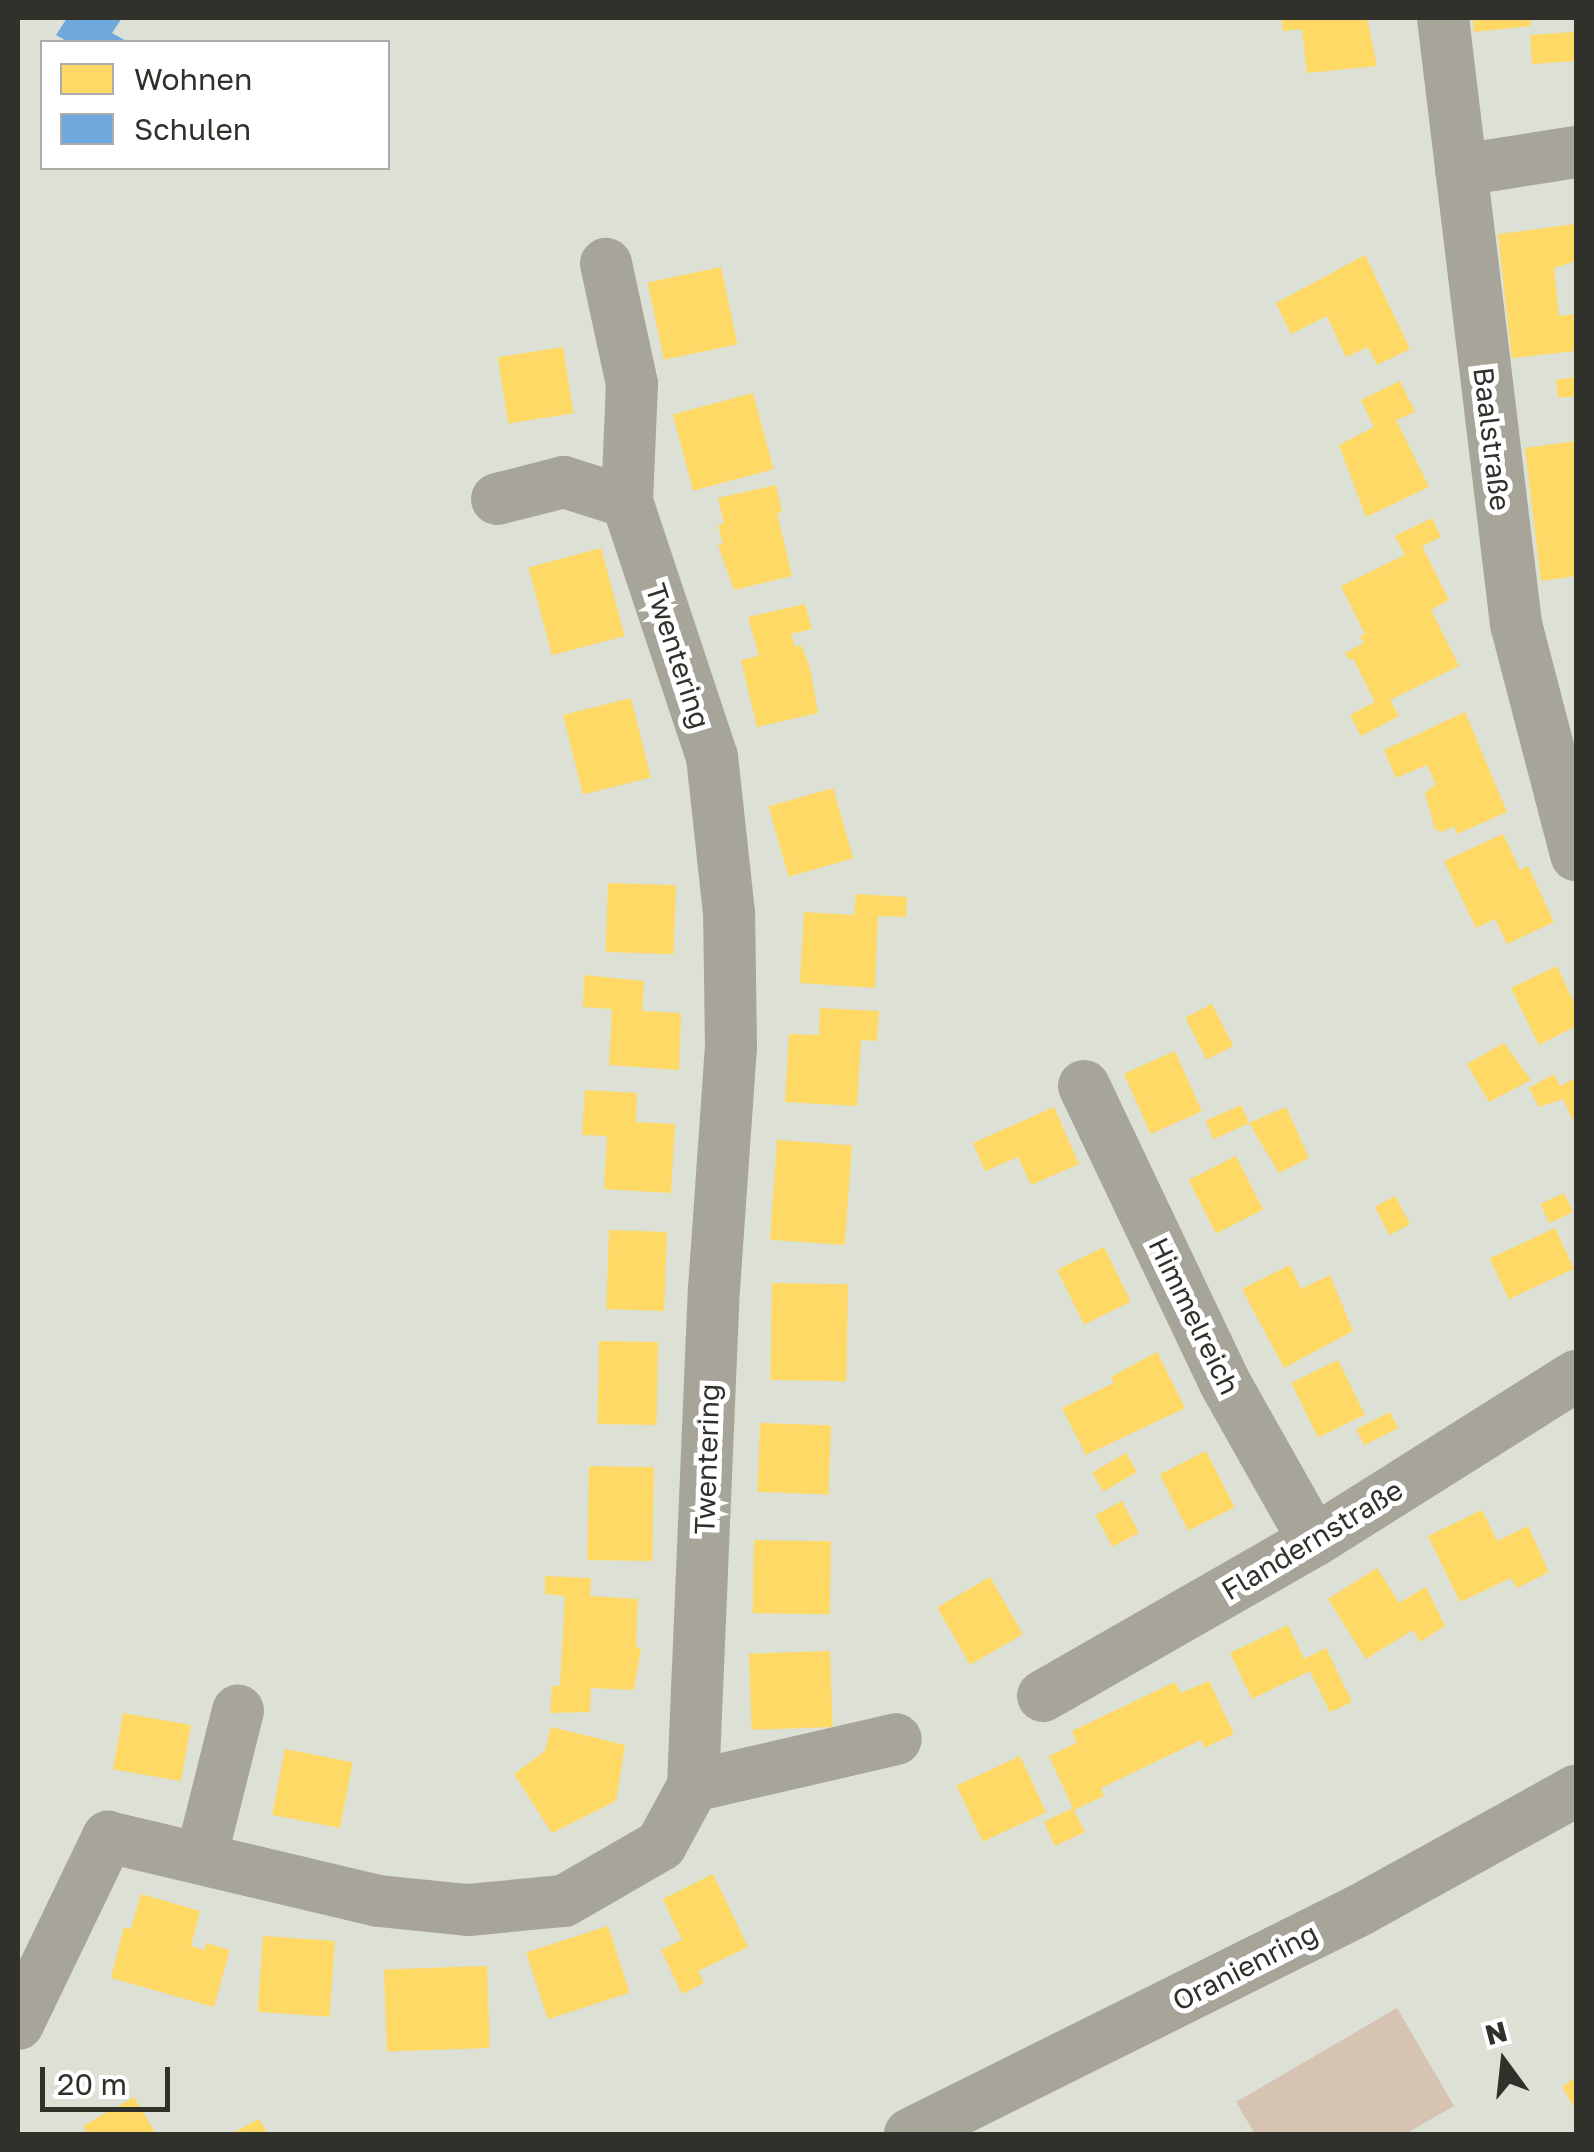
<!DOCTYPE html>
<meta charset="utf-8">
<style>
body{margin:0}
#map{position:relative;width:1594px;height:2152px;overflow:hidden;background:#dde0d5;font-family:"Golos Text",sans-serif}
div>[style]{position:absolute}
.green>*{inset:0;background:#d6c3b2}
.homes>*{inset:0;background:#ffd966;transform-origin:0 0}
.schools>*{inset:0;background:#6fa8dc}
.minor>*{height:52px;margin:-26px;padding:0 26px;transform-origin:26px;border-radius:26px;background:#a7a499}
span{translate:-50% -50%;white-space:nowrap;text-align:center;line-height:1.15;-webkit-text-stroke:10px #fff;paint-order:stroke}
.street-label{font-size:28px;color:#2f312a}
.frame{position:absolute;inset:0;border:20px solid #2f312a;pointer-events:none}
.legend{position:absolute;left:40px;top:40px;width:350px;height:130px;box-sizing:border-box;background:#fff;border:2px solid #acadaa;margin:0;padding:12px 18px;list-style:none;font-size:30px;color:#2f312a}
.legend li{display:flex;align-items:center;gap:20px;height:50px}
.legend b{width:50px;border:2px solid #acadaa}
.north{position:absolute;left:1454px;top:2012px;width:100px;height:100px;-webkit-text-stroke:8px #fff;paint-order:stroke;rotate:345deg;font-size:28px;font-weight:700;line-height:40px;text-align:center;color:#2f312a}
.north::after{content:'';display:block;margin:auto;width:35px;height:45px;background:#2f312a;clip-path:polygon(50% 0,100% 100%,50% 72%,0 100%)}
.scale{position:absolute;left:40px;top:2067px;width:130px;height:45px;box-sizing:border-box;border:5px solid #2f312a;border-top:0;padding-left:12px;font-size:30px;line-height:35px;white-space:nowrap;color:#2f312a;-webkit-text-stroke:8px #fff;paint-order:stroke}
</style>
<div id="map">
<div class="green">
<div style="clip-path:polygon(1397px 2008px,1454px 2106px,1405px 2134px,1255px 2134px,1236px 2102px)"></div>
</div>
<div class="homes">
<div style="clip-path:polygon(1281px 18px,1367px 18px,1377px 66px,1307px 73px,1302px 29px,1283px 31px)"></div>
<div style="clip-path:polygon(1473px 18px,1530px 18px,1531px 26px,1474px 32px)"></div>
<div style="left:1574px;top:32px;width:29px;height:44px;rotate:86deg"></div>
<div style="clip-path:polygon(1576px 224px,1576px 261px,1554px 268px,1559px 316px,1576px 314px,1576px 351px,1512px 358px,1498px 234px)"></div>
<div style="clip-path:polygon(1365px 255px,1410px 349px,1377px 365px,1368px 347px,1346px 357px,1327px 316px,1291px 334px,1276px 303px)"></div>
<div style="left:721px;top:267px;width:79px;height:75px;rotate:78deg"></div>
<div style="left:563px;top:347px;width:67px;height:66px;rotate:81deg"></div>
<div style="clip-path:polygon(1576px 377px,1576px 396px,1558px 398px,1556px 380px)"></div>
<div style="clip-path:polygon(1400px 381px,1415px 412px,1396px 420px,1429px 487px,1366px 517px,1339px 445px,1374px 427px,1361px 400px)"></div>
<div style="left:753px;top:393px;width:79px;height:83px;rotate:75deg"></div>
<div style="clip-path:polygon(1576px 441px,1576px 576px,1541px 581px,1525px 448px)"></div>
<div style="clip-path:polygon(776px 485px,782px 512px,777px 513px,792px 576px,734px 590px,718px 545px,723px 544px,718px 525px,724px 523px,718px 498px)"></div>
<div style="clip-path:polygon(1432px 518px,1441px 537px,1422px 546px,1449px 600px,1431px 610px,1459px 666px,1390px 700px,1399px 716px,1361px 736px,1350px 715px,1375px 702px,1353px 658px,1349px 660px,1345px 653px,1364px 643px,1360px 636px,1365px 634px,1341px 586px,1405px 555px,1395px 536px)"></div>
<div style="left:601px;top:548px;width:91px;height:75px;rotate:75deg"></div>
<div style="clip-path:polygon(805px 604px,812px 629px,791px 634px,795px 647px,801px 645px,810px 668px,818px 713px,757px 727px,741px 660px,759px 656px,748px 617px)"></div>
<div style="left:631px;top:698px;width:82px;height:70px;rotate:76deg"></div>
<div style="clip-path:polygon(1465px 712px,1507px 812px,1457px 834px,1454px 826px,1442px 832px,1435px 829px,1425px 793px,1436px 784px,1427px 765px,1396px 778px,1384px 750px)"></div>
<div style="left:833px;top:788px;width:73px;height:67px;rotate:74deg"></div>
<div style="clip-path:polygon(1503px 834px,1520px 870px,1528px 866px,1554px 922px,1507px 944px,1495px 919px,1476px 928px,1444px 861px)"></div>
<div style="left:608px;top:883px;width:68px;height:69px;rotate:2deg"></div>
<div style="clip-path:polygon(856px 894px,907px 897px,906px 917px,878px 916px,875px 988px,800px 983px,804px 912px,854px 915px)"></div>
<div style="clip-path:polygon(1557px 966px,1576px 1007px,1576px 1026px,1539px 1045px,1511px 988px)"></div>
<div style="clip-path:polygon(584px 975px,644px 981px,642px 1011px,681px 1013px,679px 1070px,609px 1065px,612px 1009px,583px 1007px)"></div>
<div style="left:1212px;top:1004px;width:47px;height:30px;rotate:63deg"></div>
<div style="clip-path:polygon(820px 1008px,879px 1011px,877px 1041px,861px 1040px,857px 1106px,785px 1102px,789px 1034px,819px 1035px)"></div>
<div style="clip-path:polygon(1504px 1043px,1531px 1080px,1489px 1102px,1467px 1064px)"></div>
<div style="left:1175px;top:1051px;width:66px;height:56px;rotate:66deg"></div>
<div style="clip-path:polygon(1554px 1074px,1560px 1086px,1576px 1078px,1576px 1126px,1563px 1099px,1539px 1107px,1529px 1088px)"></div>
<div style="clip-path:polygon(585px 1090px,637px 1093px,636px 1122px,675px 1124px,671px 1193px,604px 1189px,607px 1136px,582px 1135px)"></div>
<div style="left:1241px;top:1105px;width:20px;height:39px;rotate:66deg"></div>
<div style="clip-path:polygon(1054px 1107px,1079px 1164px,1031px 1185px,1018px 1157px,985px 1171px,973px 1143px)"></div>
<div style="clip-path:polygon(1286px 1107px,1309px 1158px,1279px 1173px,1249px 1123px)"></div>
<div style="left:777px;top:1140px;width:75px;height:100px;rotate:4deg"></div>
<div style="left:1236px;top:1156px;width:60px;height:53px;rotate:63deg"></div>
<div style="left:1564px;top:1193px;width:21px;height:26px;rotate:65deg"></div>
<div style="left:1395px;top:1196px;width:32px;height:23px;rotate:62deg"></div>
<div style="left:1555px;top:1228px;width:45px;height:72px;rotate:65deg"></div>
<div style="left:609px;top:1230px;width:58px;height:79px;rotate:2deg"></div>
<div style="left:1104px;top:1247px;width:61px;height:52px;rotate:64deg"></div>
<div style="clip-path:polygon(1290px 1265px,1301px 1289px,1330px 1275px,1353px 1331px,1284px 1368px,1242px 1289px)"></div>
<div style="left:772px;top:1283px;width:76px;height:97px;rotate:1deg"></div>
<div style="left:599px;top:1341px;width:59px;height:83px;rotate:1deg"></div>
<div style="clip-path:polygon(1157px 1352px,1185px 1408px,1086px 1455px,1062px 1408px,1114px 1383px,1111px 1377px)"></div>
<div style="left:1338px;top:1360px;width:61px;height:52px;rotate:64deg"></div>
<div style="left:1390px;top:1412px;width:18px;height:38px;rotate:63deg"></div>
<div style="left:760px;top:1423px;width:71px;height:69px;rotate:2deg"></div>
<div style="left:1206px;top:1451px;width:63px;height:52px;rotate:63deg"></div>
<div style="left:1126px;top:1453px;width:22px;height:39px;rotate:60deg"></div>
<div style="left:589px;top:1466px;width:65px;height:94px;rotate:1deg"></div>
<div style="left:1122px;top:1501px;width:36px;height:30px;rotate:62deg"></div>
<div style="clip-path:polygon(1482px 1510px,1497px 1541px,1528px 1526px,1549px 1572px,1517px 1588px,1511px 1578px,1460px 1602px,1428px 1536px)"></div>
<div style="left:754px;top:1540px;width:77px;height:73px;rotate:1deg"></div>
<div style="clip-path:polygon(1377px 1568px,1399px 1603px,1426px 1587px,1445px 1626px,1420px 1642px,1413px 1630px,1366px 1659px,1328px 1599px)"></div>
<div style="clip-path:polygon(545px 1576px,591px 1578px,590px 1596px,638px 1599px,636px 1647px,641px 1648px,634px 1690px,591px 1688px,590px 1712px,550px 1713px,552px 1686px,560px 1686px,565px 1596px,545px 1594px)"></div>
<div style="left:990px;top:1577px;width:66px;height:61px;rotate:60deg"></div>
<div style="clip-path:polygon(1288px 1625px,1304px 1659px,1326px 1648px,1352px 1702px,1330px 1712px,1310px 1671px,1252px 1699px,1230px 1653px)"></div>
<div style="left:830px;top:1651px;width:76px;height:81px;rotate:88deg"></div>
<div style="clip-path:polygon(1209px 1681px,1234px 1734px,1204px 1748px,1201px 1740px,1101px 1788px,1104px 1796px,1074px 1810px,1085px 1832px,1055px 1846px,1044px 1822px,1073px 1808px,1049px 1756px,1077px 1743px,1072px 1731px,1175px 1682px,1181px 1693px)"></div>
<div style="left:123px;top:1713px;width:69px;height:57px;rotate:10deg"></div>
<div style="clip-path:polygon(551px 1727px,625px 1745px,616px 1801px,552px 1833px,514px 1774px,545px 1751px)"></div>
<div style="left:285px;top:1749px;width:69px;height:67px;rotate:11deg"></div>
<div style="left:1020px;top:1756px;width:62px;height:70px;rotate:65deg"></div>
<div style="clip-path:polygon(713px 1874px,748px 1947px,698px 1971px,704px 1983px,682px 1994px,661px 1950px,682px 1940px,663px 1899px)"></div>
<div style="clip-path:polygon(141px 1894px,200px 1911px,191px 1946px,205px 1950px,206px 1943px,230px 1950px,214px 2007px,111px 1978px,124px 1927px,131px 1929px)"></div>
<div style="left:608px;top:1926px;width:70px;height:86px;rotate:72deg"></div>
<div style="left:263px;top:1936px;width:72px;height:76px;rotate:4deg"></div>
<div style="left:487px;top:1966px;width:82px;height:103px;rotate:88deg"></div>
<div style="clip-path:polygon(1576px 2077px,1576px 2110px,1562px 2087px)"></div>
<div style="clip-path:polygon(134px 2097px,156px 2134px,88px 2134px,83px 2126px)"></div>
<div style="clip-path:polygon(259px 2119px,268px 2134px,231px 2134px)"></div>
</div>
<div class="schools">
<div style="clip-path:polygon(67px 18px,122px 18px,112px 33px,128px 42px,68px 42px,56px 35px)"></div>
</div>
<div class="minor">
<div style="left:1443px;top:18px;width:610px;rotate:83.13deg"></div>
<div style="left:1516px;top:624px;width:239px;rotate:75.4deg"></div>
<div style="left:1461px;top:170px;width:116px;rotate:-8.9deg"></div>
<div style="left:497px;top:499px;width:69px;rotate:-14.2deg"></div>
<div style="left:564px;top:482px;width:66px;rotate:17.6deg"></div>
<div style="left:1084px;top:1086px;width:329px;rotate:64.6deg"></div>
<div style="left:1225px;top:1383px;width:181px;rotate:60.6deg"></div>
<div style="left:1043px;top:1696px;width:312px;rotate:-29.8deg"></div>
<div style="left:1314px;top:1541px;width:310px;rotate:-32.2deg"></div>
<div style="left:693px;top:1786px;width:208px;rotate:-13deg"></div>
<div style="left:201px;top:1858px;width:152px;rotate:-75.9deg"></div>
<div style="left:18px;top:2024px;width:208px;rotate:-64.3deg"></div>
<div style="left:108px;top:1837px;width:278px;rotate:13.3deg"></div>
<div style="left:379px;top:1901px;width:89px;rotate:5.8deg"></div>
<div style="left:468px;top:1910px;width:96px;rotate:-5.4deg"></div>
<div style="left:564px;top:1901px;width:112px;rotate:-30deg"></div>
<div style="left:661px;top:1845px;width:67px;rotate:-61.5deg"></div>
<div style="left:693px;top:1786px;width:497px;rotate:-87.6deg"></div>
<div style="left:714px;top:1289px;width:242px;rotate:-86deg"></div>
<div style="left:731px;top:1048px;width:135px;rotate:-90.8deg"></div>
<div style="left:729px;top:913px;width:157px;rotate:-96.2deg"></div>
<div style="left:712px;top:757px;width:269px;rotate:-108.4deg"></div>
<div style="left:627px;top:502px;width:118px;rotate:-87.6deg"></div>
<div style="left:632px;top:384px;width:123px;rotate:-102.2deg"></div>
<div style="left:910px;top:2134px;width:503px;rotate:-26.46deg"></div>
<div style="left:1360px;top:1910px;width:247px;rotate:-28.9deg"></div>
</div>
<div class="street-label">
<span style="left:1492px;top:439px;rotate:83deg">Baalstraße</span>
<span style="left:678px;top:656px;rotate:72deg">Twentering</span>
<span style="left:1194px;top:1316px;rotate:64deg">Himmelreich</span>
<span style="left:707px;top:1459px;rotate:-88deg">Twentering</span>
<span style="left:1312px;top:1540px;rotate:-31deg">Flandernstraße</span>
<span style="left:1245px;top:1967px;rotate:-27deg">Oranienring</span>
</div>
<div class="frame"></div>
<ul class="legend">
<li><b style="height:28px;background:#ffd966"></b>Wohnen</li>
<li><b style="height:28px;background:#6fa8dc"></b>Schulen</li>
</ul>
<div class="north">N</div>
<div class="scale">20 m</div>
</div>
